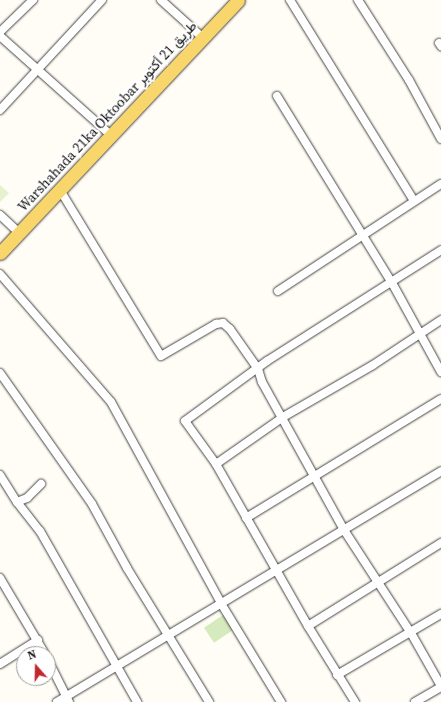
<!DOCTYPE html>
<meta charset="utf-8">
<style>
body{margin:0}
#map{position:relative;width:441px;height:702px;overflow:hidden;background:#fffdf5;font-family:"Source Serif 4",Vazirmatn,serif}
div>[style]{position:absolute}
.green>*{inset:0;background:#d5ebbd;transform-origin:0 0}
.pitch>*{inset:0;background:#e6f2cf}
.roads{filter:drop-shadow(0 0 1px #444) drop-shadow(0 0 1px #444)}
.street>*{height:8px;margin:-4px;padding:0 4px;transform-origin:4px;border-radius:4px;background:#fff}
.primary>*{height:13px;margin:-6.5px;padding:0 6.5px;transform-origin:6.5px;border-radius:6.5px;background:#f9d66b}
span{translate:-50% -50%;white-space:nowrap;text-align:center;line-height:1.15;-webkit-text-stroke:4px #fff;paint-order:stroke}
.street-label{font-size:14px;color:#111}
.north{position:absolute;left:16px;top:646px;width:40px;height:40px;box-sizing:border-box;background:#fff;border:1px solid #a0a0a0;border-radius:50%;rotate:340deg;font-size:11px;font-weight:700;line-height:16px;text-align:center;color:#111}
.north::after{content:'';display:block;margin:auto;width:14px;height:18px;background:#c4262e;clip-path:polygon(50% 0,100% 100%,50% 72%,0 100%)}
</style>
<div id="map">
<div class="green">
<div style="left:223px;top:615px;width:18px;height:23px;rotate:56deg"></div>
</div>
<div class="pitch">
<div style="clip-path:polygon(0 185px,9px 193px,0 202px)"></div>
</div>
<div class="roads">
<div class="street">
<div style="left:161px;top:0;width:57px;rotate:42.1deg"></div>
<div style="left:290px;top:0;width:236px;rotate:58.3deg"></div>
<div style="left:358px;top:0;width:95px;rotate:57.5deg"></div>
<div style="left:409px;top:80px;width:67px;rotate:61.5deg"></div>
<div style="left:0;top:32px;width:46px;rotate:-44.1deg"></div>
<div style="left:0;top:36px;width:150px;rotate:41.8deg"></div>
<div style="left:439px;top:43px;width:4px;rotate:56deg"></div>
<div style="left:277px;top:96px;width:217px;rotate:58.4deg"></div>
<div style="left:391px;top:281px;width:104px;rotate:61.2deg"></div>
<div style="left:0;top:110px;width:150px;rotate:-47.2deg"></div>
<div style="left:60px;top:190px;width:194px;rotate:58.7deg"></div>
<div style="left:161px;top:356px;width:64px;rotate:-30.2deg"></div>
<div style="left:216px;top:324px;width:7px;rotate:-8deg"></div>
<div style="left:223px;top:323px;width:9px;rotate:41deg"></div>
<div style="left:230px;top:329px;width:49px;rotate:55deg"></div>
<div style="left:258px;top:369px;width:14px;rotate:73deg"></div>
<div style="left:262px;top:382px;width:169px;rotate:61deg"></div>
<div style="left:344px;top:530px;width:123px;rotate:57deg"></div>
<div style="left:411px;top:633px;width:61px;rotate:60.5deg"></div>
<div style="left:0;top:215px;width:26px;rotate:43deg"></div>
<div style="left:0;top:274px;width:169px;rotate:49.1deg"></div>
<div style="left:111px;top:402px;width:231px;rotate:61.3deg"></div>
<div style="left:222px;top:605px;width:114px;rotate:58.7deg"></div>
<div style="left:278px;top:291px;width:195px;rotate:-33.3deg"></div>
<div style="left:0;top:373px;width:160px;rotate:54.9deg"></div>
<div style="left:92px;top:504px;width:73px;rotate:61.3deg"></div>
<div style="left:127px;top:568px;width:157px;rotate:58.5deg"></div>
<div style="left:216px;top:464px;width:82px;rotate:-35deg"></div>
<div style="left:283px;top:417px;width:104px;rotate:-30deg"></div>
<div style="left:373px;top:365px;width:82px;rotate:-33.5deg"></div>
<div style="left:0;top:475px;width:32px;rotate:58deg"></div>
<div style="left:17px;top:502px;width:37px;rotate:52deg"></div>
<div style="left:40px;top:531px;width:197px;rotate:60.4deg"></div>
<div style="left:17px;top:502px;width:11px;rotate:-22deg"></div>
<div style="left:27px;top:498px;width:20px;rotate:-45deg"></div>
<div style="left:246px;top:518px;width:228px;rotate:-31.4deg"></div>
<div style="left:0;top:578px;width:88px;rotate:59.4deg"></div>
<div style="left:308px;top:626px;width:157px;rotate:-32deg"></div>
<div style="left:48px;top:660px;width:47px;rotate:63.4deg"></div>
<div style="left:0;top:664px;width:45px;rotate:-32.3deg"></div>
<div style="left:337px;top:675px;width:121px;rotate:-30.4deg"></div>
<div style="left:57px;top:702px;width:448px;rotate:-31deg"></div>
<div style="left:355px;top:702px;width:89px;rotate:-121.7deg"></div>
<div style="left:308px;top:626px;width:186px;rotate:-119.6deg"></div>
<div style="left:216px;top:464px;width:53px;rotate:-125.8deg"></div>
<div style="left:185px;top:421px;width:102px;rotate:-36.2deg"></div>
<div style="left:267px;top:361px;width:206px;rotate:-32.5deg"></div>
<div style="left:415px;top:702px;width:30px;rotate:-30deg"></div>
</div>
<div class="primary">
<div style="left:0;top:253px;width:347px;rotate:-46.7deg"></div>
</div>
</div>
<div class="street-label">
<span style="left:107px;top:116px;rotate:-47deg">Warshahada 21ka Oktoobar طريق 21 أكتوبر</span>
</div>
<div class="north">N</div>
</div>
